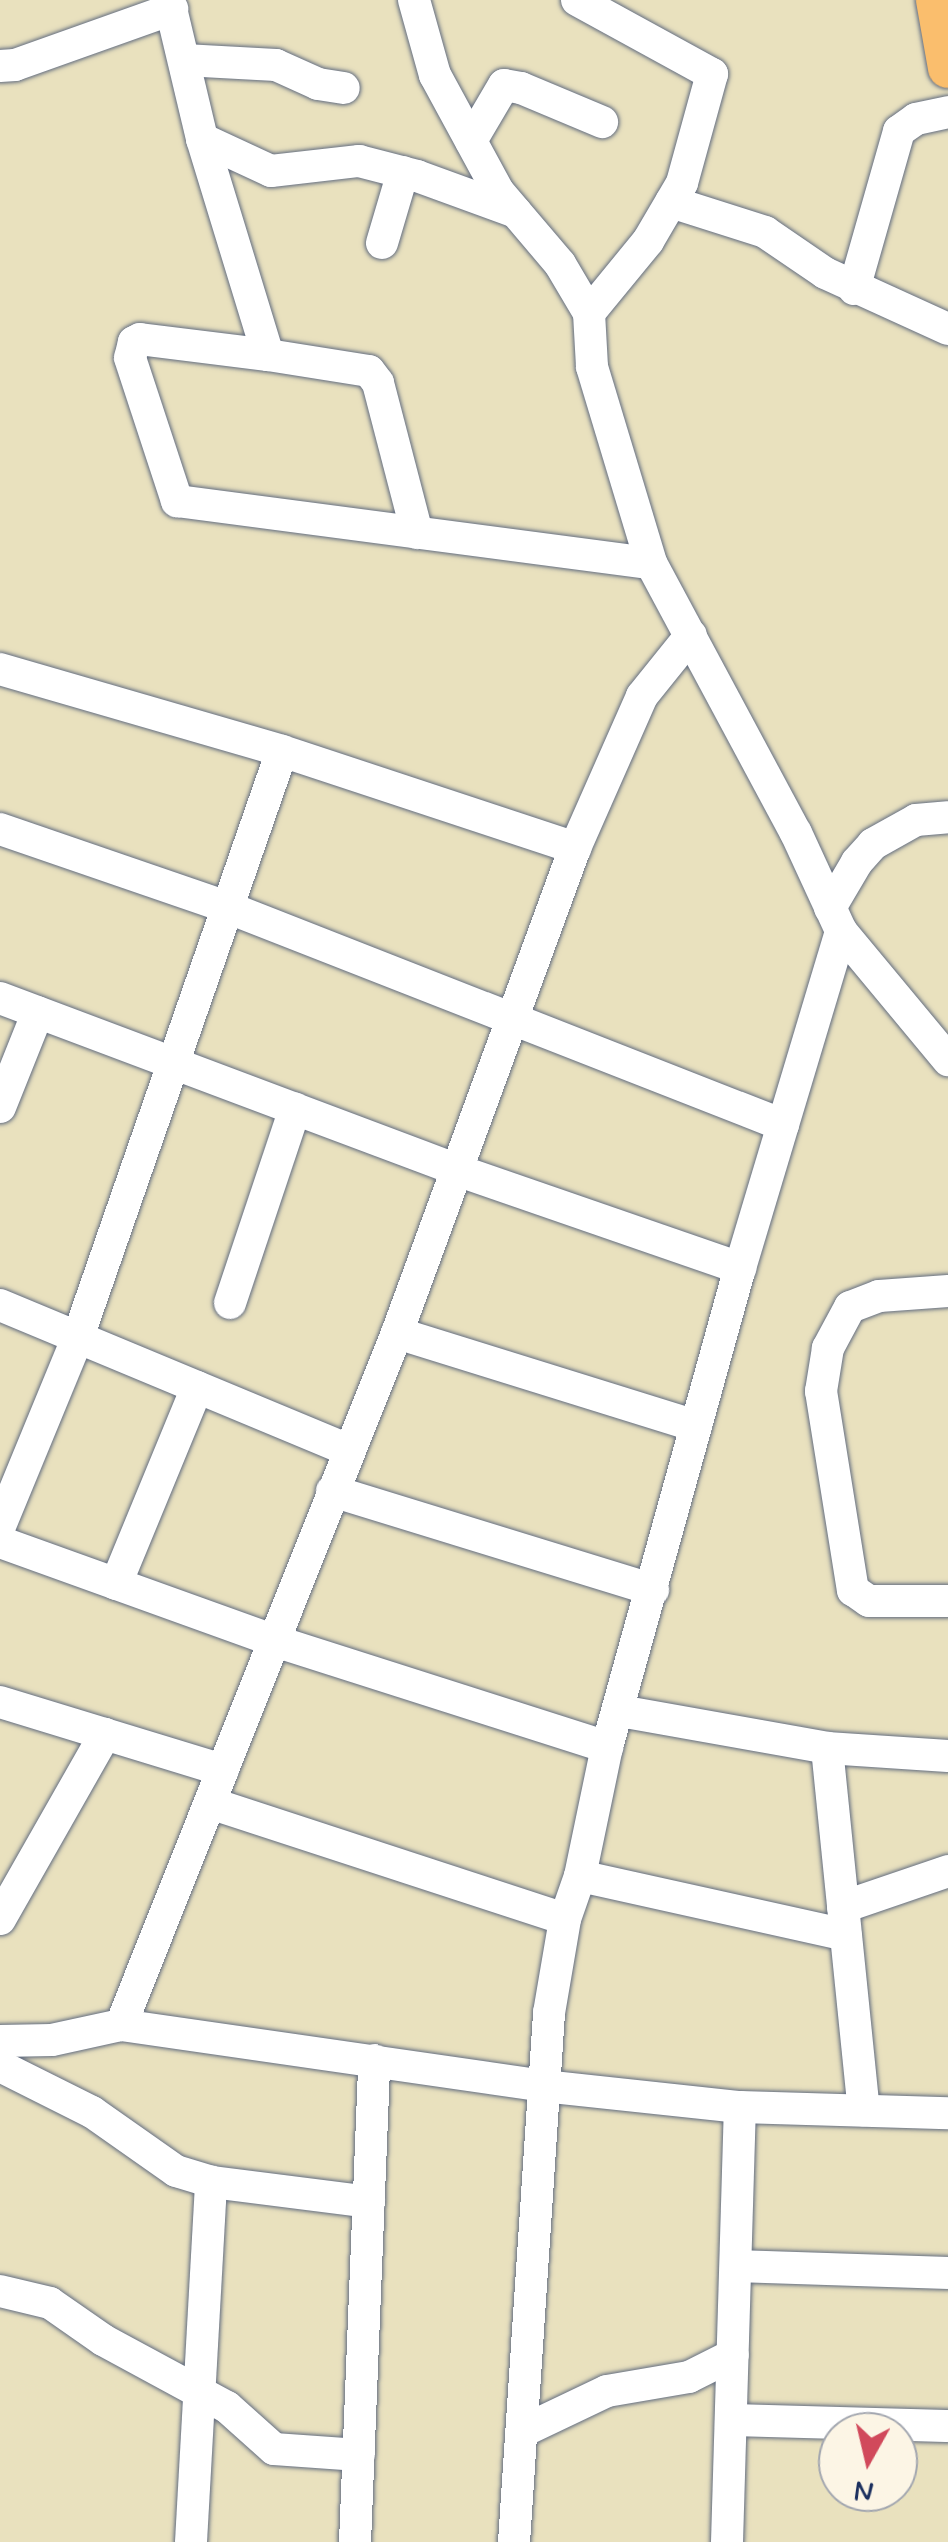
<!DOCTYPE html>
<style>
body{margin:0}
#map{position:relative;width:948px;height:2542px;overflow:hidden;background:#e9e1be;font-family:Mynerve,sans-serif}
div>[style]{position:absolute}
.roads{filter:drop-shadow(0 0 2px #636d80) drop-shadow(0 0 2px #636d80)}
.minor>*{height:32px;margin:-16px;padding:0 16px;transform-origin:16px;border-radius:16px;background:#fff}
.major>*{height:40px;margin:-20px;padding:0 20px;transform-origin:20px;border-radius:20px;background:#fabe6d}
span{translate:-50% -50%;white-space:nowrap;text-align:center;line-height:1.15;-webkit-text-stroke:8px #fcf5e5;paint-order:stroke}
.north{position:absolute;left:818px;top:2412px;width:100px;height:100px;box-sizing:border-box;background:#fcf5e5;border:2px solid #a2a6af;border-radius:50%;rotate:188deg;font-size:28px;font-weight:700;line-height:40px;text-align:center;color:#1b2f5e}
.north::after{content:'';display:block;margin:auto;width:35px;height:45px;background:#d1495b;clip-path:polygon(50% 0,100% 100%,50% 72%,0 100%)}
</style>
<div id="map">
<div class="roads">
<div class="minor">
<div style="left:169px;top:0;width:143px;rotate:76.6deg"></div>
<div style="left:202px;top:139px;width:226px;rotate:73deg"></div>
<div style="left:268px;top:355px;width:102px;rotate:9deg"></div>
<div style="left:369px;top:371px;width:15px;rotate:53deg"></div>
<div style="left:378px;top:383px;width:155px;rotate:75.4deg"></div>
<div style="left:414px;top:0;width:78px;rotate:74.4deg"></div>
<div style="left:435px;top:75px;width:132px;rotate:61.5deg"></div>
<div style="left:498px;top:191px;width:96px;rotate:49.7deg"></div>
<div style="left:560px;top:264px;width:57px;rotate:59.4deg"></div>
<div style="left:589px;top:313px;width:54px;rotate:86.8deg"></div>
<div style="left:592px;top:367px;width:205px;rotate:73.2deg"></div>
<div style="left:651px;top:563px;width:306px;rotate:61.8deg"></div>
<div style="left:796px;top:833px;width:108px;rotate:65.3deg"></div>
<div style="left:841px;top:931px;width:168px;rotate:50.3deg"></div>
<div style="left:577px;top:0;width:154px;rotate:28.7deg"></div>
<div style="left:712px;top:74px;width:113px;rotate:105.4deg"></div>
<div style="left:682px;top:183px;width:67px;rotate:120.4deg"></div>
<div style="left:648px;top:241px;width:93px;rotate:129.3deg"></div>
<div style="left:184px;top:60px;width:92px;rotate:3.1deg"></div>
<div style="left:276px;top:65px;width:46px;rotate:24.3deg"></div>
<div style="left:318px;top:84px;width:26px;rotate:9deg"></div>
<div style="left:0;top:66px;width:15px;rotate:-4deg"></div>
<div style="left:15px;top:65px;width:167px;rotate:-19.6deg"></div>
<div style="left:202px;top:139px;width:76px;rotate:24.9deg"></div>
<div style="left:271px;top:171px;width:89px;rotate:-6.5deg"></div>
<div style="left:359px;top:161px;width:60px;rotate:14.5deg"></div>
<div style="left:417px;top:176px;width:105px;rotate:20deg"></div>
<div style="left:471px;top:141px;width:65px;rotate:-59.5deg"></div>
<div style="left:504px;top:85px;width:17px;rotate:10deg"></div>
<div style="left:521px;top:88px;width:88px;rotate:22.8deg"></div>
<div style="left:671px;top:202px;width:99px;rotate:17.7deg"></div>
<div style="left:765px;top:232px;width:73px;rotate:34.3deg"></div>
<div style="left:825px;top:273px;width:135px;rotate:24.5deg"></div>
<div style="left:382px;top:243px;width:74px;rotate:-73.5deg"></div>
<div style="left:854px;top:289px;width:164px;rotate:-74.1deg"></div>
<div style="left:899px;top:131px;width:21px;rotate:-35deg"></div>
<div style="left:916px;top:119px;width:33px;rotate:-12deg"></div>
<div style="left:268px;top:355px;width:129px;rotate:-172.9deg"></div>
<div style="left:140px;top:339px;width:7px;rotate:153deg"></div>
<div style="left:134px;top:342px;width:16px;rotate:104deg"></div>
<div style="left:130px;top:358px;width:151px;rotate:71.8deg"></div>
<div style="left:177px;top:501px;width:478px;rotate:7.5deg"></div>
<div style="left:0;top:669px;width:294px;rotate:16.2deg"></div>
<div style="left:282px;top:751px;width:309px;rotate:18.3deg"></div>
<div style="left:0;top:829px;width:242px;rotate:19deg"></div>
<div style="left:229px;top:908px;width:595px;rotate:21.39deg"></div>
<div style="left:830px;top:908px;width:53px;rotate:-59.6deg"></div>
<div style="left:857px;top:862px;width:24px;rotate:-48deg"></div>
<div style="left:873px;top:844px;width:49px;rotate:-29.2deg"></div>
<div style="left:916px;top:820px;width:32px;rotate:-5deg"></div>
<div style="left:0;top:998px;width:485px;rotate:20.6deg"></div>
<div style="left:454px;top:1169px;width:303px;rotate:19.1deg"></div>
<div style="left:0;top:1107px;width:102px;rotate:-68.2deg"></div>
<div style="left:948px;top:1291px;width:69px;rotate:175.9deg"></div>
<div style="left:879px;top:1296px;width:31px;rotate:159deg"></div>
<div style="left:850px;top:1307px;width:47px;rotate:118.2deg"></div>
<div style="left:828px;top:1348px;width:44px;rotate:99.2deg"></div>
<div style="left:821px;top:1391px;width:202px;rotate:80.9deg"></div>
<div style="left:853px;top:1590px;width:19px;rotate:35deg"></div>
<div style="left:869px;top:1601px;width:79px"></div>
<div style="left:230px;top:1303px;width:205px;rotate:-71.5deg"></div>
<div style="left:0;top:1305px;width:377px;rotate:22.6deg"></div>
<div style="left:397px;top:1333px;width:313px;rotate:17.3deg"></div>
<div style="left:332px;top:1491px;width:336px;rotate:17.1deg"></div>
<div style="left:0;top:1526px;width:204px;rotate:-67.6deg"></div>
<div style="left:78px;top:1337px;width:620px;rotate:-70.81deg"></div>
<div style="left:0;top:1542px;width:289px;rotate:19.8deg"></div>
<div style="left:272px;top:1640px;width:352px;rotate:17.7deg"></div>
<div style="left:116px;top:1584px;width:213px;rotate:-67.6deg"></div>
<div style="left:0;top:1702px;width:233px;rotate:17deg"></div>
<div style="left:620px;top:1711px;width:210px;rotate:10.1deg"></div>
<div style="left:827px;top:1748px;width:121px;rotate:3.8deg"></div>
<div style="left:827px;top:1748px;width:364px;rotate:84.2deg"></div>
<div style="left:210px;top:1803px;width:373px;rotate:18.1deg"></div>
<div style="left:580px;top:1876px;width:272px;rotate:12.5deg"></div>
<div style="left:843px;top:1907px;width:111px;rotate:-18.9deg"></div>
<div style="left:0;top:1919px;width:213px;rotate:-60.4deg"></div>
<div style="left:121px;top:2025px;width:745px;rotate:-68.26deg"></div>
<div style="left:397px;top:1333px;width:517px;rotate:-69.85deg"></div>
<div style="left:575px;top:848px;width:166px;rotate:-66.2deg"></div>
<div style="left:642px;top:696px;width:78px;rotate:-51.2deg"></div>
<div style="left:0;top:2041px;width:52px;rotate:-1.1deg"></div>
<div style="left:52px;top:2040px;width:71px;rotate:-12.3deg"></div>
<div style="left:121px;top:2025px;width:426px;rotate:8.2deg"></div>
<div style="left:543px;top:2086px;width:198px;rotate:6.1deg"></div>
<div style="left:740px;top:2107px;width:208px;rotate:1.7deg"></div>
<div style="left:0;top:2066px;width:103px;rotate:26.6deg"></div>
<div style="left:92px;top:2112px;width:103px;rotate:35.1deg"></div>
<div style="left:176px;top:2171px;width:37px;rotate:17deg"></div>
<div style="left:736px;top:2266px;width:212px;rotate:1.9deg"></div>
<div style="left:0;top:2291px;width:51px;rotate:13.5deg"></div>
<div style="left:50px;top:2303px;width:65px;rotate:34.9deg"></div>
<div style="left:103px;top:2340px;width:141px;rotate:28.4deg"></div>
<div style="left:227px;top:2407px;width:63px;rotate:41.8deg"></div>
<div style="left:274px;top:2449px;width:85px;rotate:4deg"></div>
<div style="left:731px;top:2420px;width:217px;rotate:1.6deg"></div>
<div style="left:523px;top:2431px;width:93px;rotate:-25.5deg"></div>
<div style="left:607px;top:2391px;width:83px;rotate:-9.7deg"></div>
<div style="left:689px;top:2377px;width:49px;rotate:-26.6deg"></div>
<div style="left:191px;top:2542px;width:361px;rotate:-86.8deg"></div>
<div style="left:211px;top:2182px;width:159px;rotate:7.2deg"></div>
<div style="left:355px;top:2542px;width:482px;rotate:-87.7deg"></div>
<div style="left:514px;top:2542px;width:530px;rotate:-86.21deg"></div>
<div style="left:549px;top:2013px;width:95px;rotate:-80.3deg"></div>
<div style="left:565px;top:1919px;width:46px;rotate:-70.8deg"></div>
<div style="left:580px;top:1876px;width:132px;rotate:-78.2deg"></div>
<div style="left:607px;top:1747px;width:497px;rotate:-74.5deg"></div>
<div style="left:740px;top:1268px;width:352px;rotate:-73.3deg"></div>
<div style="left:727px;top:2542px;width:435px;rotate:-88.3deg"></div>
</div>
<div class="major">
<div style="left:936px;top:0;width:69px;rotate:80deg"></div>
</div>
</div>
<div class="north">N</div>
</div>
